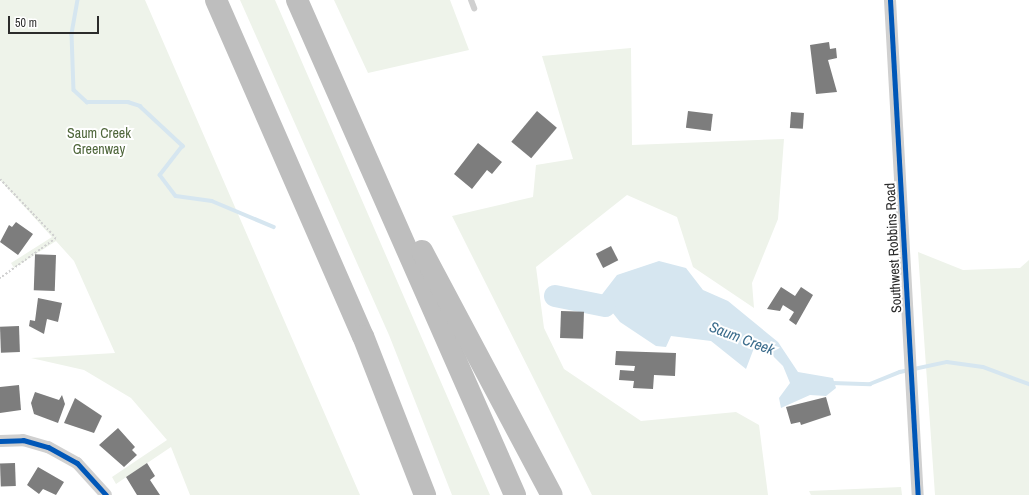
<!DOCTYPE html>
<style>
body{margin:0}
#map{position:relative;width:1029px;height:495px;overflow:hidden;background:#fff;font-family:"Archivo Narrow",sans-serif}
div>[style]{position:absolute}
.green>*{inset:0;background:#eef3ea}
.water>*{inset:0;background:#d6e6f0}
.stream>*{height:3.5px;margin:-1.75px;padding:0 1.75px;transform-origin:1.75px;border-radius:1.75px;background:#d6e6f0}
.river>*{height:22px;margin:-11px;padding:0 11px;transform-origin:11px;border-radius:11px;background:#d6e6f0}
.building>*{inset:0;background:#7d7d7d;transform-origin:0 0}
.path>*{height:2px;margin-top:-1px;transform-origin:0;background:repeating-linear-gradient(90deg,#d0d0d0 0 2px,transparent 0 4px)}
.lane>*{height:6px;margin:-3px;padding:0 3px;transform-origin:3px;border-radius:3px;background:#d0d0d0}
.street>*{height:12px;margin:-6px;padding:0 6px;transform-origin:6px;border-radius:6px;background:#d0d0d0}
.highway>*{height:22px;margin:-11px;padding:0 11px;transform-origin:11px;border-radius:11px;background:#bebebe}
.cycleway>*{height:5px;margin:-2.5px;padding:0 2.5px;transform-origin:2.5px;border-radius:2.5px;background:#0057b8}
span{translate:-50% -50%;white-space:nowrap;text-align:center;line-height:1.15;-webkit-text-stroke:4px #fff;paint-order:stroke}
.park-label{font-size:14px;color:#4e663a}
.street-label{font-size:14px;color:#2b2b2b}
.water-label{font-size:15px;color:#3b6c8c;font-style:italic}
.scale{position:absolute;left:8px;top:16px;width:91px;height:18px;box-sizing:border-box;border:2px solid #2b2b2b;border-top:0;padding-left:5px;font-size:12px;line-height:14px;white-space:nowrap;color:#2b2b2b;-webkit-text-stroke:3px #fff;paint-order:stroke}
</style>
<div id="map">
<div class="green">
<div style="clip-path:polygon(0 0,145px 0,360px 495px,190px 495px,171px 447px,116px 484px,112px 477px,167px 440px,131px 398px,84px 370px,31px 358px,115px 353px,74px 261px,56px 241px,14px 268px,11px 263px,52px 237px,0 180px)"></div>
<div style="clip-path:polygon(240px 0,275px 0,490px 495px,452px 495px,389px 335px)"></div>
<div style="clip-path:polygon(334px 0,450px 0,469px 50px,368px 73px)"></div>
<div style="clip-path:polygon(631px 48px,632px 145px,784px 139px,778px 219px,752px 283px,754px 308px,693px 267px,677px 217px,627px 195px,536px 267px,544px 328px,564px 369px,641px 421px,736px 412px,759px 425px,768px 495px,592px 495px,452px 216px,533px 197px,536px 165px,573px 159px,542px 56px)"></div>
<div style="clip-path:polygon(918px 252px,963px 270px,1020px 268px,1029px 260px,1029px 495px,935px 495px)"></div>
<div style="clip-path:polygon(901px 487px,902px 495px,811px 495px,809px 491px)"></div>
</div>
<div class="water">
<div style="clip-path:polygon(659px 261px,686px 268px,703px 290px,728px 301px,778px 342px,798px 372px,833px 378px,836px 388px,826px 396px,810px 395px,781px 408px,779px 398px,790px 383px,783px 366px,769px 352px,754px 348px,746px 369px,711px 341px,671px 336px,666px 347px,656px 346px,620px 322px,600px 297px,617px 275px)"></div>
</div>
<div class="stream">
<div style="left:78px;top:0;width:35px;rotate:100deg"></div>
<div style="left:72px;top:34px;width:56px;rotate:88deg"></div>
<div style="left:74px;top:90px;width:18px;rotate:43deg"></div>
<div style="left:87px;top:102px;width:41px"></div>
<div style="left:128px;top:102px;width:13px;rotate:18deg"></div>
<div style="left:140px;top:106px;width:59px;rotate:42.9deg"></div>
<div style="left:183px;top:146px;width:37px;rotate:128deg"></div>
<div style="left:160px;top:175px;width:26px;rotate:53deg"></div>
<div style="left:176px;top:196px;width:36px;rotate:8deg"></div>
<div style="left:212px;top:201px;width:67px;rotate:22.8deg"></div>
<div style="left:832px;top:383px;width:38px;rotate:2deg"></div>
<div style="left:870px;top:384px;width:32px;rotate:-22deg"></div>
<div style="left:900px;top:372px;width:48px;rotate:-12deg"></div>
<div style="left:947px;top:362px;width:36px;rotate:8deg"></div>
<div style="left:983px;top:367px;width:49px;rotate:20.3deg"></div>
</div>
<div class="river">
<div style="left:555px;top:296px;width:51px;rotate:11.3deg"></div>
</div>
<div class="building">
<div style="clip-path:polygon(829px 42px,830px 49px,836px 48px,837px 58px,828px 60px,837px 92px,816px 94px,810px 45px)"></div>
<div style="left:537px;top:111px;width:26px;height:40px;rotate:40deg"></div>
<div style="left:688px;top:111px;width:25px;height:17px;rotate:7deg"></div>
<div style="left:791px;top:112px;width:13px;height:16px;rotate:4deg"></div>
<div style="clip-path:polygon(478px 143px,502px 162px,492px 174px,487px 170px,472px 189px,454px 174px)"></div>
<div style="clip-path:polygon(16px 222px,33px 234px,18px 255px,0 242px,9px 225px,12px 227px)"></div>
<div style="left:611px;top:246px;width:16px;height:17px;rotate:63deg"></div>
<div style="left:56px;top:255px;width:36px;height:21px;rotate:92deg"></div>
<div style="clip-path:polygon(781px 287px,795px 296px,801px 287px,813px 295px,796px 325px,789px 320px,794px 312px,783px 305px,780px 311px,767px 309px)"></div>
<div style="clip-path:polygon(38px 298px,62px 303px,58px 322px,47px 319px,44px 334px,29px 326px,30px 320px,35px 321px)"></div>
<div style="left:561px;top:311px;width:23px;height:27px;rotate:2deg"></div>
<div style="left:19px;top:326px;width:26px;height:19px;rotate:88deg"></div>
<div style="clip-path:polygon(616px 351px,676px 353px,675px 376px,654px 375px,653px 389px,633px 388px,634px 381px,619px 380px,620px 370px,634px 371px,635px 366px,615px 365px)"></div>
<div style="clip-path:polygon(19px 385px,21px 410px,0 413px,0 387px)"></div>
<div style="clip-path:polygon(35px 392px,59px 400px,62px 395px,65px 404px,58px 423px,34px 414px,31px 403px)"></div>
<div style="clip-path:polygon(826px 397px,831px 415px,801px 425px,800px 422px,791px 424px,786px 407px)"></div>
<div style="clip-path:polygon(75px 398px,102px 416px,94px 433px,64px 423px)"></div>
<div style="clip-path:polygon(118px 428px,135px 447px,132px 450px,137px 455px,124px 467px,99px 445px)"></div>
<div style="left:15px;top:463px;width:23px;height:15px;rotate:88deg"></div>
<div style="clip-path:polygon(147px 463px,155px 476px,150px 480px,160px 495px,137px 495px,126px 477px)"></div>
<div style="clip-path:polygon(38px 467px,64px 482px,56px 495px,43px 489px,39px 494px,27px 485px)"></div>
</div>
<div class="path">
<div style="left:0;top:179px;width:81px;rotate:46.5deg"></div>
<div style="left:56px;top:238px;width:69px;rotate:144.5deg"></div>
</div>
<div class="lane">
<div style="left:471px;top:0;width:9px;rotate:69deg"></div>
</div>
<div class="street">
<div style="left:890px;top:0;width:496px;rotate:86.8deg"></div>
<div style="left:0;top:441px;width:23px;rotate:-2deg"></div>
<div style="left:23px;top:440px;width:26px;rotate:16deg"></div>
<div style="left:48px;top:447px;width:33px;rotate:29deg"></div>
<div style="left:77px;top:463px;width:43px;rotate:47.8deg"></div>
</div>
<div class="highway">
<div style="left:216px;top:0;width:367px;rotate:66.4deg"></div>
<div style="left:363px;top:336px;width:171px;rotate:68.7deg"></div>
<div style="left:297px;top:0;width:541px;rotate:66.23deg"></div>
<div style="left:422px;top:251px;width:276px;rotate:62deg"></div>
</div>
<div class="cycleway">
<div style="left:890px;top:0;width:496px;rotate:86.8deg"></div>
<div style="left:0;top:441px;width:23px;rotate:-2deg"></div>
<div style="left:23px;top:440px;width:26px;rotate:16deg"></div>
<div style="left:48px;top:447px;width:33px;rotate:29deg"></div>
<div style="left:77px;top:463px;width:43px;rotate:47.8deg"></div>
</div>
<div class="park-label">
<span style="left:99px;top:141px">Saum Creek<br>Greenway</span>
</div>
<div class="street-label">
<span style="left:893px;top:248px;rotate:-93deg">Southwest Robbins Road</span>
</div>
<div class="water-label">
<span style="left:742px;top:338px;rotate:21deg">Saum Creek</span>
</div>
<div class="scale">50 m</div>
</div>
